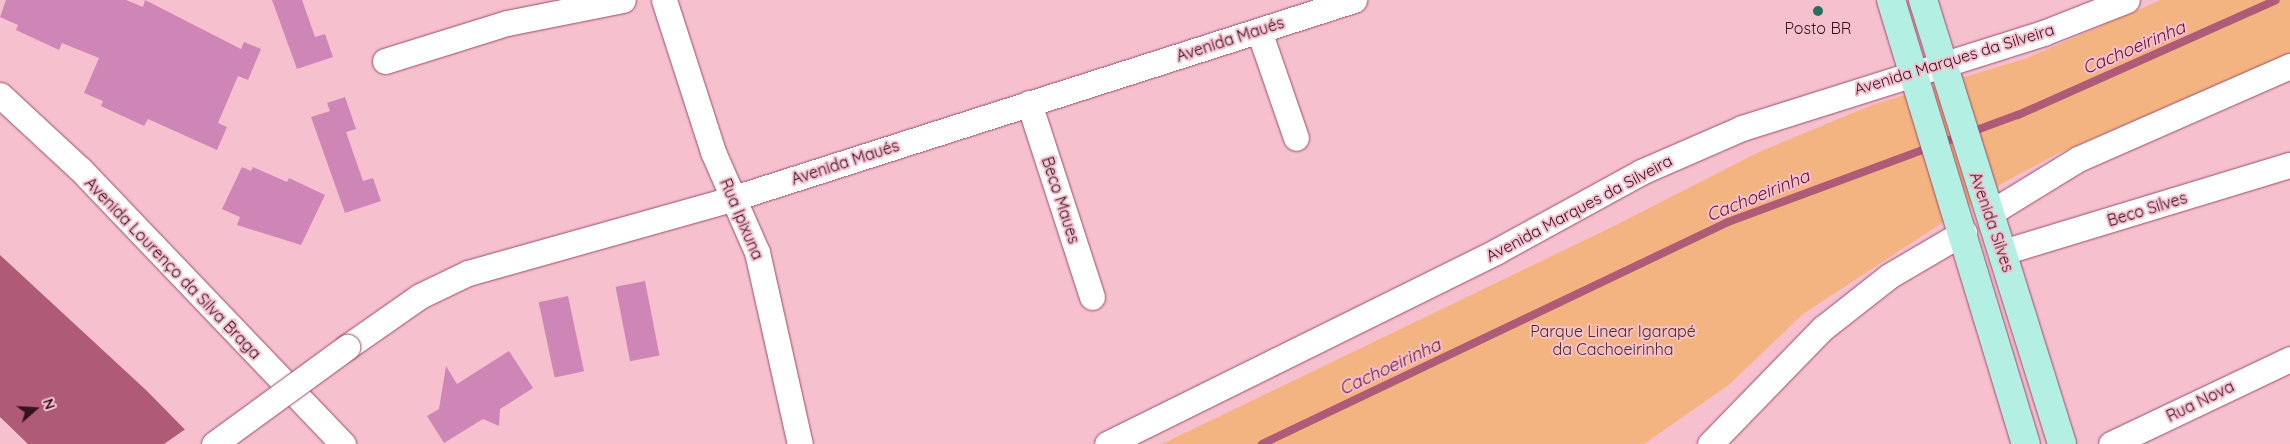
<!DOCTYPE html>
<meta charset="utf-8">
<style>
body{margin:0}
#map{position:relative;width:2290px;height:444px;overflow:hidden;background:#f6c0cf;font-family:Quicksand,sans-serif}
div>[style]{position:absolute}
.green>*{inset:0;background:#f4b481}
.water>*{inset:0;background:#af5a77}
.pier>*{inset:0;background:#f6c0cf}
.stream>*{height:8px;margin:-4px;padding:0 4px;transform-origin:4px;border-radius:4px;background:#af5a77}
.building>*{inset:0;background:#ce86b6;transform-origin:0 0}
.roads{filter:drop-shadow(0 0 1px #9c4d68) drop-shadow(0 0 1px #9c4d68)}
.minor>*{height:25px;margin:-12.5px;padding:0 12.5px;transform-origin:12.5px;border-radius:12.5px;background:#fff}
.major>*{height:28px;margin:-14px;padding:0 14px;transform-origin:14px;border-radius:14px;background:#b4efe4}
.bridges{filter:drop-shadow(0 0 1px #9c4d68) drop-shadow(0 0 1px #9c4d68)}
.minor-bridge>*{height:25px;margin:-12.5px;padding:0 12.5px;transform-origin:12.5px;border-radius:12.5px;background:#fff}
.dots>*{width:14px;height:14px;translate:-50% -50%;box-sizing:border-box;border:2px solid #f6c0cf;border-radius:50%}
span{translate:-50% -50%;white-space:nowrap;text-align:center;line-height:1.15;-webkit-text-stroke:4px #f6c0cf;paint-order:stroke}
.poi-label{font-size:16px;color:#34131f}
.street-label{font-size:16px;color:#34131f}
.park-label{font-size:16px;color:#4d3016}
.water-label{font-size:18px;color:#631335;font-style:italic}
.north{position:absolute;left:10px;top:384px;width:50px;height:50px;-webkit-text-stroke:4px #f6c0cf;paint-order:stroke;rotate:71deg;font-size:14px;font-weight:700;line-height:20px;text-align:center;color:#34131f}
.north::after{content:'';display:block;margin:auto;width:18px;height:22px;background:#34131f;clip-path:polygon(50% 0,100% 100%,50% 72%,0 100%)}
</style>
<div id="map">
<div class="green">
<div style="clip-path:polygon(2161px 0,2290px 0,2290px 53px,2057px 154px,2003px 183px,1803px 314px,1730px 384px,1644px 444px,1162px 444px,1612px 227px,1759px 152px,1872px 105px,2027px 58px)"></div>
</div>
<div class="water">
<div style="clip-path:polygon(0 255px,147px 391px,199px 444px,28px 444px,0 417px)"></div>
</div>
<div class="pier">
<div style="clip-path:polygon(187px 428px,202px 444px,164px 444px)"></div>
</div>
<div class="stream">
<div style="left:1262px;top:444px;width:516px;rotate:-25.47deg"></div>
<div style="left:1728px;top:222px;width:309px;rotate:-20.3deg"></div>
<div style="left:2018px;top:115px;width:282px;rotate:-24deg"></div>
</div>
<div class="building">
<div style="clip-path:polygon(6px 0,126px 0,143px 7px,145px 0,241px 49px,244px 42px,261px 49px,248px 80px,238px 76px,218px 123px,227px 127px,217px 150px,148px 119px,144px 126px,101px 106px,103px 101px,84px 93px,99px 58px,62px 43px,59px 50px,16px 30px,18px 25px,0 17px)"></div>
<div style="clip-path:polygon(272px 0,302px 0,315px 37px,325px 34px,333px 57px,297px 69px)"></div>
<div style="clip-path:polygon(345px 97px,356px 129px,346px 132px,363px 181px,373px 178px,381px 201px,345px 213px,311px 117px,330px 111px,327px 103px)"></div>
<div style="clip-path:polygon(242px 167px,251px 171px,253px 167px,287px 182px,289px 178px,325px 195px,301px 245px,237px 225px,240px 217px,222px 209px)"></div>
<div style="left:645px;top:281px;width:76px;height:30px;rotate:79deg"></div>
<div style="left:568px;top:296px;width:77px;height:30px;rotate:78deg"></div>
<div style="clip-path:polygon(509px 351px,533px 388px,500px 409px,499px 426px,483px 419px,444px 443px,427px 416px,439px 409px,446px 366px,457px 384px)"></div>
</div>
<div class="roads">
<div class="minor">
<div style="left:664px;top:0;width:160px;rotate:72.1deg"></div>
<div style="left:713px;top:152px;width:109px;rotate:66.3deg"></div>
<div style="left:757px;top:252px;width:197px;rotate:77.4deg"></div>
<div style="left:1259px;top:31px;width:113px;rotate:70.9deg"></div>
<div style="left:385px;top:61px;width:128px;rotate:-17.3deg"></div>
<div style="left:507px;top:23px;width:118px;rotate:-11.2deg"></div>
<div style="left:0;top:95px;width:109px;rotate:42.8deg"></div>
<div style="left:80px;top:169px;width:381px;rotate:46.3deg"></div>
<div style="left:1029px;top:103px;width:204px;rotate:72deg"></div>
<div style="left:1990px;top:213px;width:103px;rotate:-31.5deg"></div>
<div style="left:2078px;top:159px;width:232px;rotate:-23.7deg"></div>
<div style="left:2003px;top:252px;width:300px;rotate:-16.9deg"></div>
<div style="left:347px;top:347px;width:89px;rotate:-34.9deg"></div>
<div style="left:420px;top:296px;width:53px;rotate:-25.6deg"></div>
<div style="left:468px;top:273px;width:276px;rotate:-15.7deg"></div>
<div style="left:734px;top:198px;width:651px;rotate:-17.71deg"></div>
<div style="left:1107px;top:444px;width:435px;rotate:-26.3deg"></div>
<div style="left:1497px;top:251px;width:164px;rotate:-28.7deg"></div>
<div style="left:1641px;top:172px;width:110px;rotate:-23.5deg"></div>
<div style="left:1742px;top:128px;width:316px;rotate:-17.5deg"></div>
<div style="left:2043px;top:33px;width:90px;rotate:-21.4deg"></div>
<div style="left:1710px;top:444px;width:162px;rotate:-45.8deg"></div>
<div style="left:1823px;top:328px;width:84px;rotate:-38.2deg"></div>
<div style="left:1889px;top:276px;width:87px;rotate:-30.4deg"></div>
<div style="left:2111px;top:444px;width:198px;rotate:-25.4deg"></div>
</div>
<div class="major">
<div style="left:1891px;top:0;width:464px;rotate:73.1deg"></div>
<div style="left:1923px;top:0;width:465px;rotate:72.6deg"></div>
</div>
</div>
<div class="bridges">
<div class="minor-bridge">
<div style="left:214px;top:444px;width:165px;rotate:-36.1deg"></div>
</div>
</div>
<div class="dots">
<div style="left:1818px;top:11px;background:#286e62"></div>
</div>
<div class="poi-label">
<span style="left:1818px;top:28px">Posto BR</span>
</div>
<div class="street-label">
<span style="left:1230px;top:39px;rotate:-18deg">Avenida Maués</span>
<span style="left:1954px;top:59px;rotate:-17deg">Avenida Marques da Silveira</span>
<span style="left:845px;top:162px;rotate:-18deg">Avenida Maués</span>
<span style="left:1061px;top:200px;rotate:72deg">Beco Maues</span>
<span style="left:1579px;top:208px;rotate:-28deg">Avenida Marques da Silveira</span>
<span style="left:2147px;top:209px;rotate:-17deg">Beco Silves</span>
<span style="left:742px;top:219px;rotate:67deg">Rua Ipixuna</span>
<span style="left:1992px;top:222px;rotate:71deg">Avenida Silves</span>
<span style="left:173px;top:268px;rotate:46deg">Avenida Lourenço da Silva Braga</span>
<span style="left:2200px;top:401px;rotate:-26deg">Rua Nova</span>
</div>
<div class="park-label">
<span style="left:1613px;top:340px">Parque Linear Igarapé<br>da Cachoeirinha</span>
</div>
<div class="water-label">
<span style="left:2134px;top:48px;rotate:-23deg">Cachoeirinha</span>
<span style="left:1758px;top:196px;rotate:-22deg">Cachoeirinha</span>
<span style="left:1390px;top:367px;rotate:-25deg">Cachoeirinha</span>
</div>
<div class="north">N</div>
</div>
